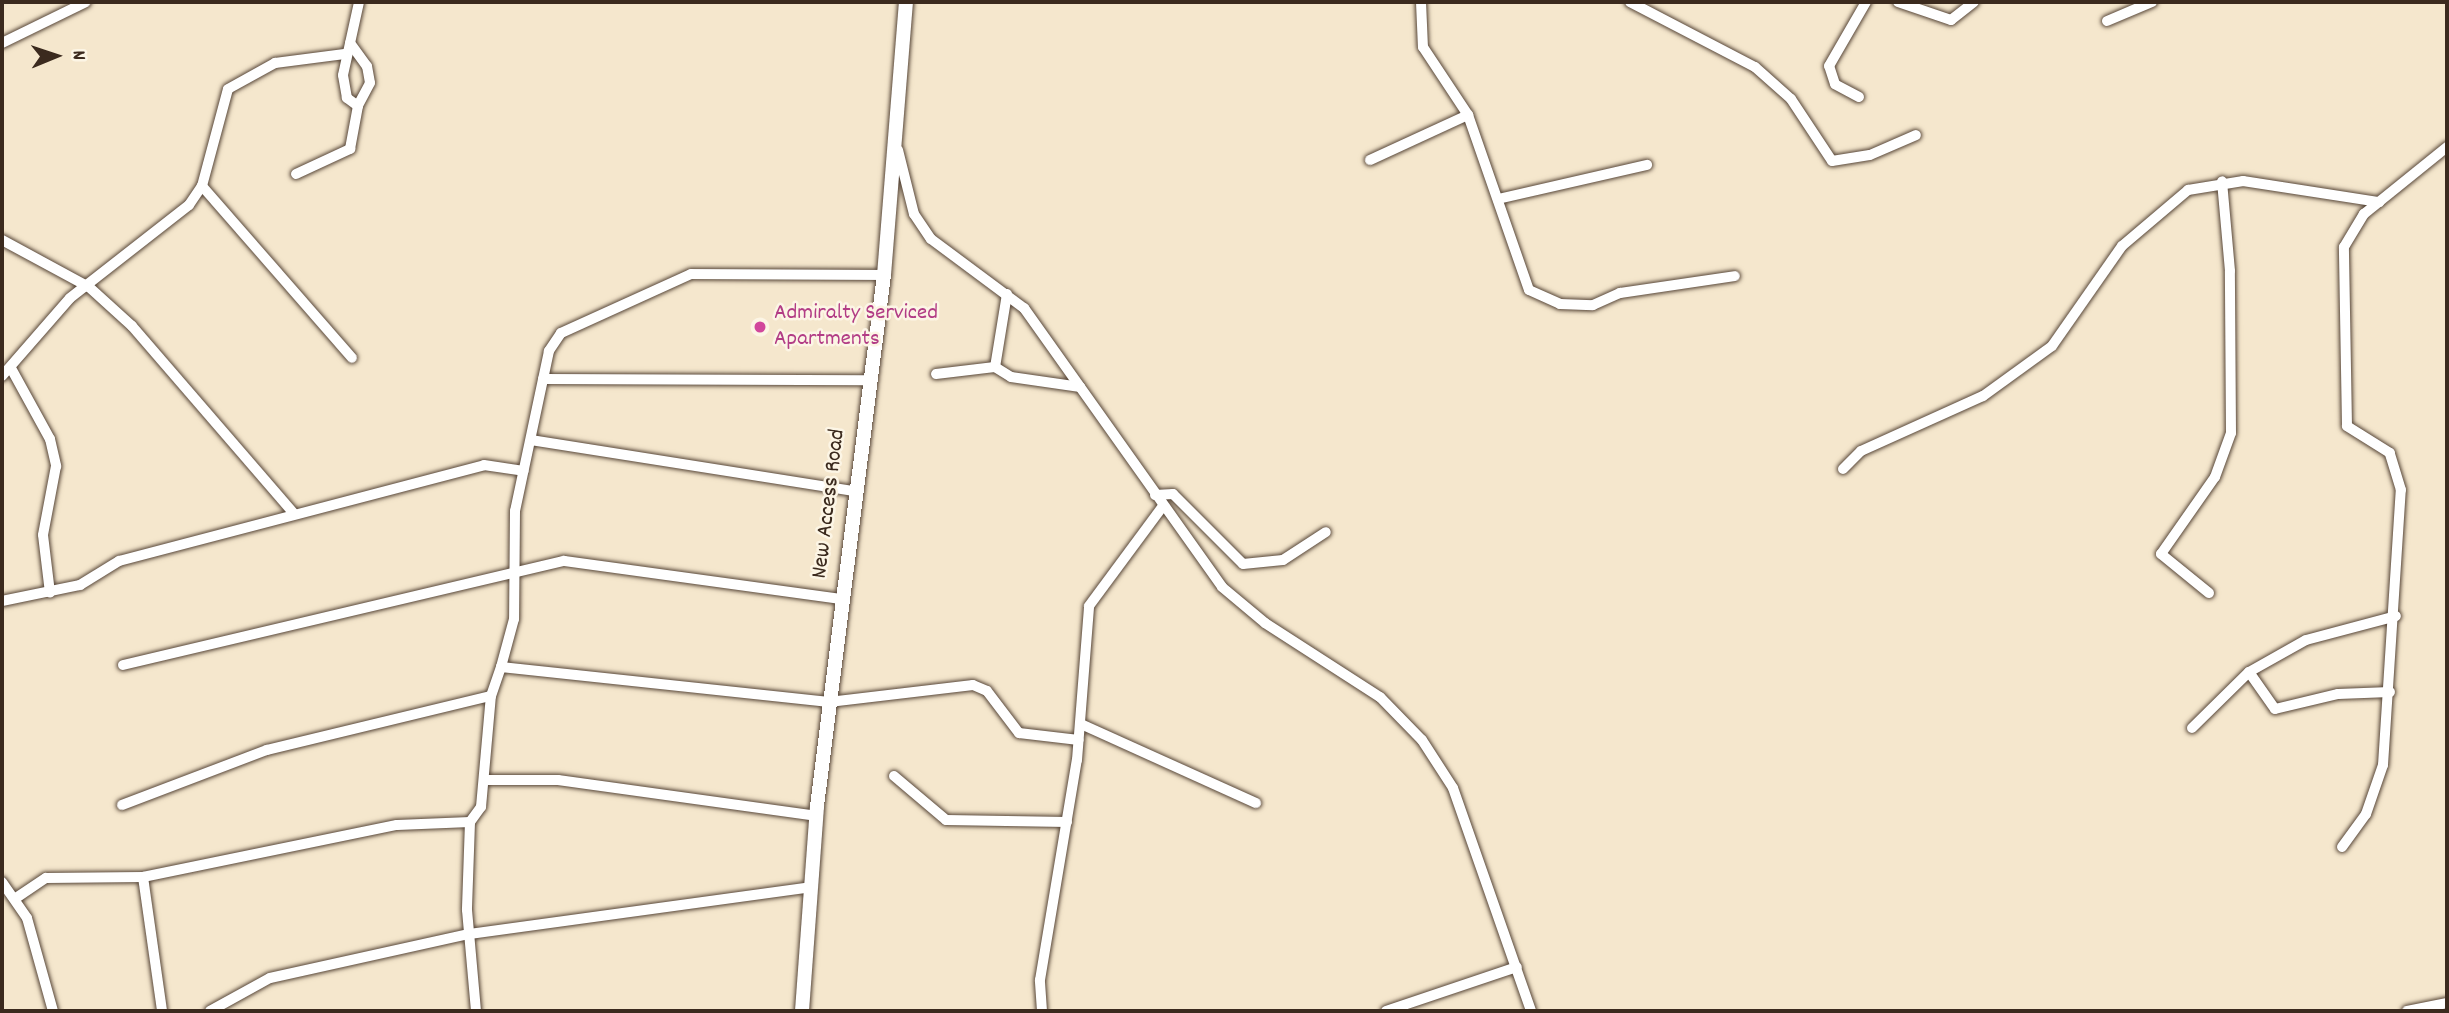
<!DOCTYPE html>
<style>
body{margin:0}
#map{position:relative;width:2449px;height:1013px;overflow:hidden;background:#f5e7cd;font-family:Dekko,sans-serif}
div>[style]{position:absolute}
.roads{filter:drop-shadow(0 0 2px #574638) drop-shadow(0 0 2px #574638)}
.street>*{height:10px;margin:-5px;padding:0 5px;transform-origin:5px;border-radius:5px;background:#fff}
.secondary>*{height:14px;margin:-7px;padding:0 7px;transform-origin:7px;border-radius:7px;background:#fff}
.dots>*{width:19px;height:19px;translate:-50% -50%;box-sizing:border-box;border:4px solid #fcf5e5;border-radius:50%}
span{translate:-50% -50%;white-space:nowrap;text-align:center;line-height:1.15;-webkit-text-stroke:5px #fcf5e5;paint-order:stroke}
.hotel-label{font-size:23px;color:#b23c85}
.left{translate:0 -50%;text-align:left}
.street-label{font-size:23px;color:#3b2a1e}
.frame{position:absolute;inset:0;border:4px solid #3b2a1e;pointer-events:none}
.north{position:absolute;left:21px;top:21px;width:70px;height:70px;-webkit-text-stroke:5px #fcf5e5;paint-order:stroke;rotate:88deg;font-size:19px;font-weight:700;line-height:28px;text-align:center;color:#3b2a1e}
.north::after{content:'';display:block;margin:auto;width:24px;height:32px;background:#3b2a1e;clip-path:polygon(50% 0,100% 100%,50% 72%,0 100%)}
</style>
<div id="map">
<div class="roads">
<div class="street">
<div style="left:1421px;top:2px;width:45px;rotate:87.5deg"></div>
<div style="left:1423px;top:47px;width:82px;rotate:56.5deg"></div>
<div style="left:1468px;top:115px;width:185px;rotate:70.8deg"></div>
<div style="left:1529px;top:290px;width:34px;rotate:24deg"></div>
<div style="left:1560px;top:304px;width:33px;rotate:2deg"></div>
<div style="left:1593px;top:305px;width:30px;rotate:-24deg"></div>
<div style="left:1620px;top:293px;width:116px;rotate:-8.4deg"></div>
<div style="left:1630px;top:2px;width:141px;rotate:27.5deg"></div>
<div style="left:1755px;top:67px;width:48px;rotate:41.6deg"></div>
<div style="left:1791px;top:99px;width:74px;rotate:56.5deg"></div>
<div style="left:1832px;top:161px;width:38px;rotate:-9deg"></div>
<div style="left:1870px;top:155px;width:50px;rotate:-23.5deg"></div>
<div style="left:1898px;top:2px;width:56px;rotate:18.8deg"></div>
<div style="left:1951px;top:20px;width:29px;rotate:-38deg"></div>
<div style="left:2107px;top:21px;width:49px;rotate:-22.9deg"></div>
<div style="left:2px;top:43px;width:93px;rotate:-26deg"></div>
<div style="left:350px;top:43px;width:29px;rotate:54deg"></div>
<div style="left:367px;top:66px;width:17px;rotate:80deg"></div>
<div style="left:370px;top:83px;width:26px;rotate:118deg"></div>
<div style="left:358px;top:106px;width:14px;rotate:-144deg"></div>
<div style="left:347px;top:98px;width:23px;rotate:-100deg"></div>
<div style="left:343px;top:75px;width:75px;rotate:-77.6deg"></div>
<div style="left:1859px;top:97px;width:27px;rotate:-152deg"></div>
<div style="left:1835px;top:84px;width:19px;rotate:-108deg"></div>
<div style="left:1829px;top:66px;width:74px;rotate:-60deg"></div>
<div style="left:898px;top:150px;width:66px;rotate:76deg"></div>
<div style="left:914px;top:214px;width:30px;rotate:56deg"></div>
<div style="left:931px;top:239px;width:116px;rotate:36.6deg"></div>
<div style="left:1024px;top:308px;width:342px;rotate:54.6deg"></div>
<div style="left:1222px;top:587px;width:56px;rotate:39.9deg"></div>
<div style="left:1265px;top:623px;width:137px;rotate:32.8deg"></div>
<div style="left:1380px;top:697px;width:60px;rotate:45.7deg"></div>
<div style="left:1422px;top:740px;width:57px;rotate:57.1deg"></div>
<div style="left:1453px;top:788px;width:236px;rotate:70.7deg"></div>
<div style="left:1370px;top:160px;width:108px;rotate:-24.7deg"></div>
<div style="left:296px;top:174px;width:60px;rotate:-24.8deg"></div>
<div style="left:350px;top:149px;width:44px;rotate:-79.5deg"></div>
<div style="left:202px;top:186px;width:228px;rotate:48.9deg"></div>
<div style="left:1498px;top:199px;width:153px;rotate:-12.9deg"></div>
<div style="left:2px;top:240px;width:99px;rotate:28.4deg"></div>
<div style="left:89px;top:287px;width:58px;rotate:42.2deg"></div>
<div style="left:132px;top:326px;width:248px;rotate:49.2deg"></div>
<div style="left:884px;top:275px;width:193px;rotate:-179.7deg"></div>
<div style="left:691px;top:274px;width:143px;rotate:155.6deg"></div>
<div style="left:561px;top:333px;width:22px;rotate:124deg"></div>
<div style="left:549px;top:351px;width:164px;rotate:102deg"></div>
<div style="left:515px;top:511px;width:108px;rotate:90.5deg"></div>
<div style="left:514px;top:619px;width:50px;rotate:105.2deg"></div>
<div style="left:501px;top:667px;width:330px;rotate:6.1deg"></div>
<div style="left:829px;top:702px;width:145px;rotate:-6.7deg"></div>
<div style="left:973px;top:685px;width:15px;rotate:23deg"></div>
<div style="left:987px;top:691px;width:53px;rotate:52.7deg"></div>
<div style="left:1019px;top:733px;width:60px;rotate:6.7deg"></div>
<div style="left:1007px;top:294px;width:74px;rotate:99.3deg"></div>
<div style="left:995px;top:367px;width:19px;rotate:32deg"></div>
<div style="left:1011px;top:377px;width:70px;rotate:8.2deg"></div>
<div style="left:12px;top:370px;width:79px;rotate:61.2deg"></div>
<div style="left:50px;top:439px;width:28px;rotate:77deg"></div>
<div style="left:56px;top:466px;width:70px;rotate:100.7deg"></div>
<div style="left:43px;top:535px;width:58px;rotate:83.1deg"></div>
<div style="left:936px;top:374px;width:59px;rotate:-6.8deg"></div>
<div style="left:2px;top:376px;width:103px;rotate:-48.9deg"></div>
<div style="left:70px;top:298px;width:151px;rotate:-38deg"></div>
<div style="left:189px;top:205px;width:23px;rotate:-56deg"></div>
<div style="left:202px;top:186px;width:100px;rotate:-75deg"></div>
<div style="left:228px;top:89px;width:54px;rotate:-29deg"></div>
<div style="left:275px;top:63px;width:70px;rotate:-7.4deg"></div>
<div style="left:543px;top:379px;width:325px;rotate:0.2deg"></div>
<div style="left:531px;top:440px;width:327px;rotate:9deg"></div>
<div style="left:1843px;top:469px;width:25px;rotate:-45deg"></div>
<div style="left:1861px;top:451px;width:134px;rotate:-24.3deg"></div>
<div style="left:1983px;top:396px;width:85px;rotate:-35.9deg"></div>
<div style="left:2052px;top:346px;width:122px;rotate:-55deg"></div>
<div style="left:2122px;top:246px;width:87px;rotate:-40.3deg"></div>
<div style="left:2188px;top:190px;width:56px;rotate:-9.3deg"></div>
<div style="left:2243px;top:181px;width:138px;rotate:8.8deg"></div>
<div style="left:1155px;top:495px;width:18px;rotate:-3deg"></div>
<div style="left:1173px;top:494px;width:99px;rotate:45deg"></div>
<div style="left:1243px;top:564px;width:40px;rotate:-5.7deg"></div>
<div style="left:1283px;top:560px;width:51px;rotate:-33.1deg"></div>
<div style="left:2209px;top:593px;width:62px;rotate:-140.9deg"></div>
<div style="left:2161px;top:554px;width:94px;rotate:-55deg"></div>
<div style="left:2215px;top:477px;width:47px;rotate:-70deg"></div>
<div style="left:2231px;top:433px;width:162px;rotate:-90.4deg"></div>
<div style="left:2230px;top:271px;width:90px;rotate:-95.1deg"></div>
<div style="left:2px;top:601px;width:80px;rotate:-11.6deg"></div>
<div style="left:80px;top:585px;width:46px;rotate:-31.6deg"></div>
<div style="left:119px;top:561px;width:377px;rotate:-14.7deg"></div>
<div style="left:484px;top:465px;width:40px;rotate:8.5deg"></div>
<div style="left:123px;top:665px;width:453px;rotate:-13.3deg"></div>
<div style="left:564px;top:561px;width:280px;rotate:7.8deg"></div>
<div style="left:2249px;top:672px;width:45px;rotate:54.9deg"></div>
<div style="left:2275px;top:709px;width:65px;rotate:-13.4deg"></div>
<div style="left:2338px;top:694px;width:52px;rotate:-2.2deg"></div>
<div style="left:1081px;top:724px;width:192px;rotate:24.3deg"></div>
<div style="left:2192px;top:728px;width:80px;rotate:-44.5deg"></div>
<div style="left:2249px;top:672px;width:65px;rotate:-29.3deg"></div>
<div style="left:2306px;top:640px;width:93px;rotate:-14.9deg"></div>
<div style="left:894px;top:776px;width:68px;rotate:40.2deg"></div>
<div style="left:946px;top:820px;width:121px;rotate:0.9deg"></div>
<div style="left:485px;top:780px;width:73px"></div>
<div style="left:558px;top:780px;width:260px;rotate:7.9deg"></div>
<div style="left:122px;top:805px;width:155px;rotate:-20.8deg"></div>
<div style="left:267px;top:750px;width:230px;rotate:-13.6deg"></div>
<div style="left:470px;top:822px;width:88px;rotate:92deg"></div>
<div style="left:467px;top:910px;width:101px;rotate:84.9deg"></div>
<div style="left:2342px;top:847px;width:41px;rotate:-54deg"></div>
<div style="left:2366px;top:814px;width:52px;rotate:-70.9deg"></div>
<div style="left:2383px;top:765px;width:276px;rotate:-86.3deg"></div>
<div style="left:2401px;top:490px;width:39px;rotate:-107deg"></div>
<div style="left:2390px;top:453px;width:51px;rotate:-147.9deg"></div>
<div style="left:2347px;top:426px;width:179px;rotate:-91deg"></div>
<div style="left:2344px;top:247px;width:39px;rotate:-59deg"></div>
<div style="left:2364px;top:214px;width:107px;rotate:-38.9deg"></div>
<div style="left:143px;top:877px;width:135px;rotate:81.9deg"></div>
<div style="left:2px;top:882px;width:44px;rotate:55.2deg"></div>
<div style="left:27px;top:918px;width:97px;rotate:74.4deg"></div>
<div style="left:16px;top:898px;width:36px;rotate:-34deg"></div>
<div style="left:46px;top:878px;width:97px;rotate:-0.6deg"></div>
<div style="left:143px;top:877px;width:259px;rotate:-11.6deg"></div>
<div style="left:397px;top:825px;width:73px;rotate:-2.4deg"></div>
<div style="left:470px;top:822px;width:19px;rotate:-54deg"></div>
<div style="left:481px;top:807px;width:111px;rotate:-84.9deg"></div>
<div style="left:491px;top:696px;width:31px;rotate:-71deg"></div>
<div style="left:210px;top:1011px;width:68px;rotate:-28.8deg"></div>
<div style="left:270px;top:978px;width:204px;rotate:-12.5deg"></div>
<div style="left:469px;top:934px;width:345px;rotate:-7.8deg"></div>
<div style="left:1042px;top:1011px;width:31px;rotate:-94deg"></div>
<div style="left:1040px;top:980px;width:223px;rotate:-80.5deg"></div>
<div style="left:1077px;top:760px;width:154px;rotate:-85.5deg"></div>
<div style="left:1089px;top:606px;width:124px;rotate:-53.5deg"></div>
<div style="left:1386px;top:1011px;width:138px;rotate:-18.6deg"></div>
<div style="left:2407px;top:1011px;width:41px;rotate:-11.3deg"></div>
</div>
<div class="secondary">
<div style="left:802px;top:1011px;width:206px;rotate:-85.8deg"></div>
<div style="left:817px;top:806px;width:535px;rotate:-82.81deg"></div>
<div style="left:884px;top:275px;width:274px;rotate:-85.4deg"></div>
</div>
</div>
<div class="dots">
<div style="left:760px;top:327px;background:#d1479c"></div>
</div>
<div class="hotel-label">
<span class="left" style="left:774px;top:327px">Admiralty Serviced<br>Apartments</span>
</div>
<div class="street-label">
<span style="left:830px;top:504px;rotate:-83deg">New Access Road</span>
</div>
<div class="frame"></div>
<div class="north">N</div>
</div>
